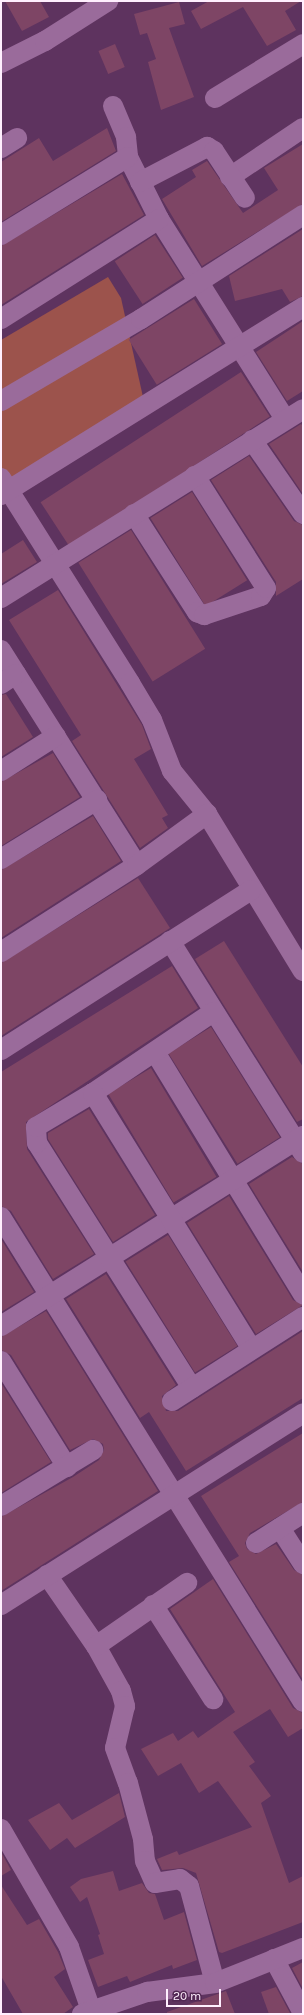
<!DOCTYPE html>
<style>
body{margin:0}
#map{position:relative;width:304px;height:2015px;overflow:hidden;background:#5e335f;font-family:Karla,sans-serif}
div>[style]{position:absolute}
.green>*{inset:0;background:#9c534c}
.building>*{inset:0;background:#7e4565;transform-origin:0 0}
.minor>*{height:20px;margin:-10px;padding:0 10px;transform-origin:10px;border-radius:10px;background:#9a6b9b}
span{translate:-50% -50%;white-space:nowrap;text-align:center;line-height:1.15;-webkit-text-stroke:3.5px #532854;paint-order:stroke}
.frame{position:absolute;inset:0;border:2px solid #ffeffe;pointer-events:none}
.scale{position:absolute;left:166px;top:1989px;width:55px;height:18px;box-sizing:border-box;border:2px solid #ffeffe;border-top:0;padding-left:5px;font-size:12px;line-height:14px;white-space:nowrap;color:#ffeffe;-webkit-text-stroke:3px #532854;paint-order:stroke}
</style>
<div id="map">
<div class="green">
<div style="clip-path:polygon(108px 277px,121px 298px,145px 406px,1px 495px,1px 340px)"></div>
</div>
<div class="building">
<div style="clip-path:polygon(5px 1px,40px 1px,49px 17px,22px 31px)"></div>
<div style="clip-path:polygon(209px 1px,301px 1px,285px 11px,296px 30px,267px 46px,243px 7px,201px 29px,191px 11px)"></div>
<div style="clip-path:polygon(179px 2px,185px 24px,169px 28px,194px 97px,161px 110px,148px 62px,156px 59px,147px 33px,140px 35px,134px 14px)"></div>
<div style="left:115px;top:44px;width:25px;height:18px;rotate:67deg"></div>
<div style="clip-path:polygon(107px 128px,116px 151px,1px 222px,1px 162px,39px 138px,53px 161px)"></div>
<div style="clip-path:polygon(303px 144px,303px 204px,202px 266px,162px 199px,196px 177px,192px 170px,207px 161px,243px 213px,278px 190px,264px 168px)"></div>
<div style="clip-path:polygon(122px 174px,144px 215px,1px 305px,1px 246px)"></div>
<div style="clip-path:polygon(303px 229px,303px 296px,290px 302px,282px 289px,235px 301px,229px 276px)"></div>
<div style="left:155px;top:235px;width:51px;height:48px;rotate:57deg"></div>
<div style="left:194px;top:299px;width:53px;height:77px;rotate:58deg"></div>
<div style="clip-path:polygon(303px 321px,303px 391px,287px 401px,256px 352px)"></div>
<div style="left:241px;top:372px;width:53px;height:239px;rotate:57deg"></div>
<div style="clip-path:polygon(301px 424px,303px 426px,303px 494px,269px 444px)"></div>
<div style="clip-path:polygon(249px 456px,294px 521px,303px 525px,303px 579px,276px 596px,276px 582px,211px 480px)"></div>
<div style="left:192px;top:492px;width:104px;height:49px;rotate:58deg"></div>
<div style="left:131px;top:530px;width:140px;height:62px;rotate:58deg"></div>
<div style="clip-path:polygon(23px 540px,37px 562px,1px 584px,1px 554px)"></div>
<div style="clip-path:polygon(58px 590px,142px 725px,151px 749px,134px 759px,168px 815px,162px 818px,168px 828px,140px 848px,72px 741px,81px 735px,9px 620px)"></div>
<div style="clip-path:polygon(6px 694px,33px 737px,1px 757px,1px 695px)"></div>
<div style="clip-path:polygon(53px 753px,80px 797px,1px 846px,1px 782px)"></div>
<div style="clip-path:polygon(93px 816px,121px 861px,1px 938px,1px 870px)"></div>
<div style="clip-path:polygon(138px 878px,170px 928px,1px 1036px,1px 963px)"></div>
<div style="clip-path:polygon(224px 941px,303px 1067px,303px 1119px,297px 1122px,195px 959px)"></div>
<div style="clip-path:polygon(172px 966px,198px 1008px,26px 1122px,27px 1149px,94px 1254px,53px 1279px,11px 1211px,1px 1206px,1px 1072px)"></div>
<div style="left:211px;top:1027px;width:130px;height:50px;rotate:58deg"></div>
<div style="left:151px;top:1068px;width:127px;height:50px;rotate:59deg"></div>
<div style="clip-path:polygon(89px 1109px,155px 1215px,113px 1242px,48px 1139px,48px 1133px)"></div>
<div style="clip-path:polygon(292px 1157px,303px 1164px,303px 1272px,249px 1184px)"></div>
<div style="clip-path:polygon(229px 1196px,293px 1300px,303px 1305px,256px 1334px,187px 1223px)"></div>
<div style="left:168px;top:1235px;width:131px;height:50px;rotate:58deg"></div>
<div style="clip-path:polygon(1px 1239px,34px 1292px,1px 1312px)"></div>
<div style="clip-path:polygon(106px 1274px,176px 1385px,162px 1396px,166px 1411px,178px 1411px,303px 1331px,303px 1398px,186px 1471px,149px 1412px,140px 1418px,66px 1299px)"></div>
<div style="clip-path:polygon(46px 1311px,158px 1491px,1px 1591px,1px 1517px,73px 1477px,99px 1460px,104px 1450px,103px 1444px,93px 1439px,70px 1450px,11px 1355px,1px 1350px,1px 1337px)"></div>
<div style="clip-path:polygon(1px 1383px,51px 1462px,1px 1493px)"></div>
<div style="clip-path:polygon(303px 1433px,303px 1502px,250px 1533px,245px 1543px,247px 1549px,256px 1554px,276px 1544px,294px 1570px,303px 1575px,303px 1680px,229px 1562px,239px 1556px,201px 1496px)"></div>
<div style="clip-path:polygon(213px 1579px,293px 1708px,303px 1713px,303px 1728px,288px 1737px,270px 1709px,233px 1732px,255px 1762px,249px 1766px,271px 1796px,261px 1803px,289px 1883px,303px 1876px,303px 1922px,222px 1953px,219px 1952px,196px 1873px,183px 1868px,162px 1870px,157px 1859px,177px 1851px,179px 1855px,252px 1827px,218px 1781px,199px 1793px,181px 1763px,158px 1776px,141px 1749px,173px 1733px,178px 1741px,193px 1731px,198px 1738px,235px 1712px,170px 1609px)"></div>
<div style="clip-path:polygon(119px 1793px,125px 1817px,75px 1848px,67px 1838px,50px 1850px,28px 1820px,59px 1803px,72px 1820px)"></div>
<div style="clip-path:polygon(1px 1852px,11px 1870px,1px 1876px)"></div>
<div style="clip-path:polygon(113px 1871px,119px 1891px,142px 1883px,149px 1893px,155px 1894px,164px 1920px,184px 1912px,197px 1960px,173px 1969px,172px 1965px,130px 1982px,127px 1976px,98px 1987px,88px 1960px,104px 1954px,98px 1935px,100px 1934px,87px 1897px,80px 1902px,70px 1887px,81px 1879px)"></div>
<div style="clip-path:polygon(1px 1885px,27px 1925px,39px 1919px,58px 1952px,65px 1969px,54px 1977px,73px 2007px,63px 2014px,23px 2014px,1px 1976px)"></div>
<div style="clip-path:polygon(303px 1962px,303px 1989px,292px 1968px)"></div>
<div style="clip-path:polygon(276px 1987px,290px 2013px,290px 2014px,269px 2014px,261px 1992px)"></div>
<div style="clip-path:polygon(226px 1991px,235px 2014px,167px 2014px,167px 2012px)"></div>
</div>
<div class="minor">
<div style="left:1px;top:63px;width:49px;rotate:-26.6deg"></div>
<div style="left:45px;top:41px;width:75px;rotate:-32.4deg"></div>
<div style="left:215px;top:98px;width:103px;rotate:-31.5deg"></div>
<div style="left:113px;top:106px;width:34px;rotate:67deg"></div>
<div style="left:126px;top:137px;width:20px;rotate:84deg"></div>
<div style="left:128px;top:157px;width:69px;rotate:63.4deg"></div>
<div style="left:159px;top:219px;width:236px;rotate:57.8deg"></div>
<div style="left:1px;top:148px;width:19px;rotate:-32deg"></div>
<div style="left:230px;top:177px;width:88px;rotate:-33.9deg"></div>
<div style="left:140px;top:182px;width:76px;rotate:-27.6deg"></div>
<div style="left:207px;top:147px;width:8px;rotate:30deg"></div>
<div style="left:214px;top:151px;width:56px;rotate:56.6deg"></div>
<div style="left:1px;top:235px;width:149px;rotate:-31.6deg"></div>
<div style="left:1px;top:319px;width:187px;rotate:-32.3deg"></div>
<div style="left:1px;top:401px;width:162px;rotate:-30.4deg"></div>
<div style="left:141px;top:319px;width:193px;rotate:-32.7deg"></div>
<div style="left:252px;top:440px;width:90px;rotate:55.4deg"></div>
<div style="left:1px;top:478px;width:242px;rotate:57.8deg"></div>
<div style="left:130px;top:683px;width:43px;rotate:59.3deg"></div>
<div style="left:152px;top:720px;width:55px;rotate:68.6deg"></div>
<div style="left:172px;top:771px;width:55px;rotate:50.9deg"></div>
<div style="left:207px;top:814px;width:184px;rotate:58.6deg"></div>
<div style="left:1px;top:495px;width:356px;rotate:-31.9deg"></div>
<div style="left:134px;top:514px;width:117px;rotate:57.3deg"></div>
<div style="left:197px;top:612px;width:8px;rotate:23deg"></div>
<div style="left:204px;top:615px;width:60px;rotate:-18.4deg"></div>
<div style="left:261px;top:596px;width:9px;rotate:-58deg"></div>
<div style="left:266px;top:588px;width:133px;rotate:-122.4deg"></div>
<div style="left:1px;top:598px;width:356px;rotate:-32deg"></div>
<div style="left:1px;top:650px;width:254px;rotate:57.7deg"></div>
<div style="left:1px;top:684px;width:18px;rotate:-34deg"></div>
<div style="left:1px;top:771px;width:65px;rotate:-32.5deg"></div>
<div style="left:1px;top:859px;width:113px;rotate:-31.6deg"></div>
<div style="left:170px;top:941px;width:250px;rotate:57.9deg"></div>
<div style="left:1px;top:952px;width:161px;rotate:-32.6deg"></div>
<div style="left:137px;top:865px;width:87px;rotate:-36.1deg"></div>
<div style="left:1px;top:1050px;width:297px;rotate:-32.6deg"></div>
<div style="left:155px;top:1052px;width:284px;rotate:58.6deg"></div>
<div style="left:93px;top:1093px;width:145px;rotate:-34deg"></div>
<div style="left:1px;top:1217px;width:571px;rotate:58.09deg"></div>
<div style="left:1px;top:1326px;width:357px;rotate:-32.2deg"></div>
<div style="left:1px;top:1361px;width:125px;rotate:58.1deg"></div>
<div style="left:192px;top:1388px;width:290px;rotate:-122.3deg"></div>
<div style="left:37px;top:1143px;width:16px;rotate:-94deg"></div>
<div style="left:36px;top:1127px;width:66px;rotate:-30.8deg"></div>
<div style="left:93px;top:1093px;width:301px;rotate:58.2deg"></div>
<div style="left:172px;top:1401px;width:156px;rotate:-32.7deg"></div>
<div style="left:1px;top:1506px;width:108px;rotate:-31.3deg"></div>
<div style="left:280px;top:1528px;width:43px;rotate:57.4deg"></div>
<div style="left:256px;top:1543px;width:56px;rotate:-32.6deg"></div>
<div style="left:47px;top:1575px;width:86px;rotate:55.4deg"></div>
<div style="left:96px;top:1646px;width:51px;rotate:60.9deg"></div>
<div style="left:121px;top:1691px;width:16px;rotate:75deg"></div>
<div style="left:125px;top:1706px;width:43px;rotate:103.4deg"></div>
<div style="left:115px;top:1748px;width:37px;rotate:70deg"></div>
<div style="left:128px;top:1783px;width:58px;rotate:75deg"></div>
<div style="left:143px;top:1839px;width:22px;rotate:85deg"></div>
<div style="left:145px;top:1861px;width:24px;rotate:66deg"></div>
<div style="left:155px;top:1883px;width:25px;rotate:-9deg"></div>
<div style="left:180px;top:1879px;width:11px;rotate:38deg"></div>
<div style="left:189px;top:1886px;width:100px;rotate:75deg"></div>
<div style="left:1px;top:1605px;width:358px;rotate:-32.4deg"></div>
<div style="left:153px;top:1605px;width:112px;rotate:57.4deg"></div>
<div style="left:96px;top:1646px;width:111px;rotate:-34.7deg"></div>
<div style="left:1px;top:1829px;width:136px;rotate:60deg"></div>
<div style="left:69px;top:1947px;width:67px;rotate:70.8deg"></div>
<div style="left:274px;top:1959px;width:61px;rotate:61.8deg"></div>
<div style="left:82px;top:2014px;width:69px;rotate:-18.7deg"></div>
<div style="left:147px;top:1992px;width:69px;rotate:-7.5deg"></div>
<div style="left:215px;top:1983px;width:95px;rotate:-21.7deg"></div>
</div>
<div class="frame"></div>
<div class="scale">20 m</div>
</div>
